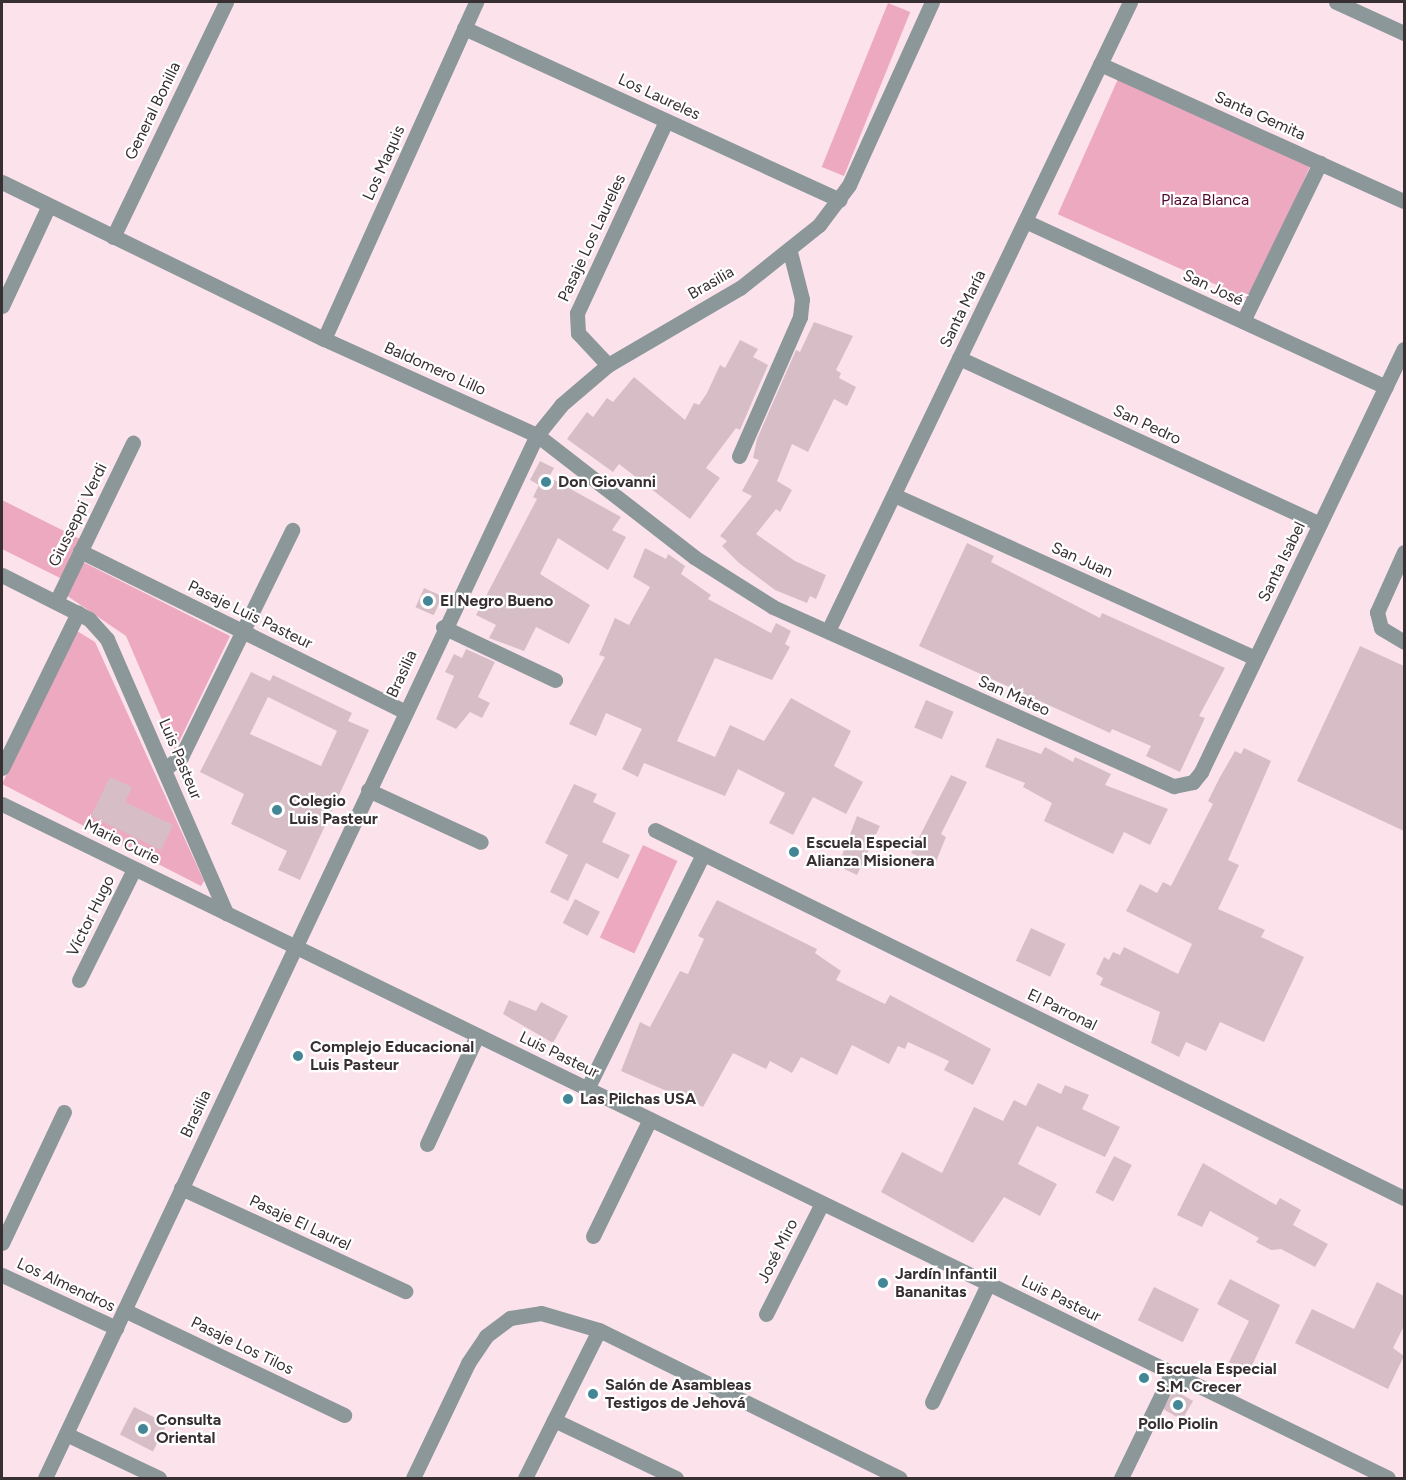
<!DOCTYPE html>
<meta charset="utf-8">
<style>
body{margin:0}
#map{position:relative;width:1406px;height:1480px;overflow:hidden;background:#fce3eb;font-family:Figtree,sans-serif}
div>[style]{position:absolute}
.green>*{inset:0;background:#eca9c0;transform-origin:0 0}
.building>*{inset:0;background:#d7bec6;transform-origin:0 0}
.minor>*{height:15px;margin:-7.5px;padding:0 7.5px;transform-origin:7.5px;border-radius:7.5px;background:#8c979a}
.dots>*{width:16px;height:16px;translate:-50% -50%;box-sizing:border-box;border:3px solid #fff;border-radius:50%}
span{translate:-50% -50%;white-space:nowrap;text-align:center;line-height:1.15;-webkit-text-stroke:4.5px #fff;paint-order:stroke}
.street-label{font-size:16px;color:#382f32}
.park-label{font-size:16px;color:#540a2f}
.poi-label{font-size:16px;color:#382f32;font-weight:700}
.left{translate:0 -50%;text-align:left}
.frame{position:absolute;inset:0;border:3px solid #382f32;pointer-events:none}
</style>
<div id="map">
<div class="green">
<div style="left:888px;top:3px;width:24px;height:177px;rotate:22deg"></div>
<div style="left:1118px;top:79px;width:211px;height:148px;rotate:24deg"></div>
<div style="clip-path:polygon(2px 500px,88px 543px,68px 582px,2px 549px)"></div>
<div style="clip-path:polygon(83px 562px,230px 636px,175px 750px,126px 636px,66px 595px)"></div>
<div style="clip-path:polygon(77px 631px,95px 642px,204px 881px,201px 886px,2px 784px)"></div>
<div style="left:643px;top:845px;width:38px;height:102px;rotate:25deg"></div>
</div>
<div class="building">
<div style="clip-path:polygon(814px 322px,853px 336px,836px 370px,841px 373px,839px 378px,856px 387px,847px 406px,834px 399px,808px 452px,792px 444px,777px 481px,792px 490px,780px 512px,776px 509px,756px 534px,795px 561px,826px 575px,816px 599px,810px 596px,807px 603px,775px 590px,739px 563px,722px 546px,727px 541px,720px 536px,752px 496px,742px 491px,759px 460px,753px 458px,757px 439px,796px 350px,800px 352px)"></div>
<div style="clip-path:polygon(740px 340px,758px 349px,753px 357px,768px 365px,740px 430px,736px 428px,706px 468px,720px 478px,690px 519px,619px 464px,613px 472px,567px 439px,587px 412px,593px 417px,607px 398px,613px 402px,634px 377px,685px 420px,694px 403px,699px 405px,707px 393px,720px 365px,725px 368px)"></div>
<div style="clip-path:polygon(540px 461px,554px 468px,549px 477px,621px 517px,612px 530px,626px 537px,608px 570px,558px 538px,540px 574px,590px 605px,569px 644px,536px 627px,524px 651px,489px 638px,496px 625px,476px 615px,537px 499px,533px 497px,539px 485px,530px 480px)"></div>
<div style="clip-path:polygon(967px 543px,994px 556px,991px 562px,1100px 618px,1102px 613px,1225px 668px,1199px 716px,1205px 718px,1180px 772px,1146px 756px,1151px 746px,1112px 729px,1110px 733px,919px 646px)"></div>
<div style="clip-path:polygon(645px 548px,666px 559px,668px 554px,685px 566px,681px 574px,711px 595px,708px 599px,771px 633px,776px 623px,791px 631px,785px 644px,790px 647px,772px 680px,715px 658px,677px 741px,715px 757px,730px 725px,764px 741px,791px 698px,851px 731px,834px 766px,863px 782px,846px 814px,813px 797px,793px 835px,769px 823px,785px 793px,738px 769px,725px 796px,644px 763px,638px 777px,622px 769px,642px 729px,606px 713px,596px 736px,569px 724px,605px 657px,599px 655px,615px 618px,629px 625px,650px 587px,633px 577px)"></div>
<div style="left:424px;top:588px;width:20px;height:21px;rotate:24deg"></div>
<div style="clip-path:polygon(1360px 646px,1404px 666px,1404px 831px,1297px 781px)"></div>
<div style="clip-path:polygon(466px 649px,495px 662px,478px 697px,490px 703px,482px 718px,470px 712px,456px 729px,436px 719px,454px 676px,445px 672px,454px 654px,462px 658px)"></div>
<div style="clip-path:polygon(evenodd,251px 672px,270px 681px,273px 675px,352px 713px,348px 721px,369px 730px,300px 880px,278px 870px,287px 851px,231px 824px,244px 794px,200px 772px,251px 672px,268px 697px,337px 731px,321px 766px,250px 734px,268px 697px)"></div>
<div style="left:926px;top:700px;width:30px;height:30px;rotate:23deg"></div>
<div style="clip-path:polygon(997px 738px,1041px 754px,1045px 747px,1073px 762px,1075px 757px,1111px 774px,1105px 785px,1168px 809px,1150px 845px,1124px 832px,1113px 854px,1044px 821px,1052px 803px,1023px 787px,1025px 783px,985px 767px)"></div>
<div style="clip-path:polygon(1244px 748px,1271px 761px,1228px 860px,1239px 865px,1218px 909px,1265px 930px,1261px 937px,1304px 957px,1264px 1042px,1220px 1022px,1206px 1051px,1186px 1042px,1179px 1057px,1151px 1043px,1160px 1012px,1100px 985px,1103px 978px,1096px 974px,1104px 957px,1109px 960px,1113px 952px,1120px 955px,1124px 947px,1178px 974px,1192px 944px,1126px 911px,1140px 884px,1157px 893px,1163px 882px,1171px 886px,1213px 804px,1208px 801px,1220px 777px,1235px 751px,1241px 754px)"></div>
<div style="clip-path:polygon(951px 775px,967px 782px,941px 834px,946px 837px,935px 864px,911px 853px)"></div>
<div style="clip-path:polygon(110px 777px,132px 787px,125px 802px,173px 825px,161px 850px,91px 816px)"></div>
<div style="clip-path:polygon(574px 784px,597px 794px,593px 802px,616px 813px,602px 842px,630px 855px,618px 879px,586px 863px,568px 901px,550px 892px,568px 855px,545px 843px)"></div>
<div style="clip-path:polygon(857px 816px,880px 826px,857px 875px,838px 866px)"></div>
<div style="left:575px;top:899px;width:28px;height:27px;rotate:27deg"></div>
<div style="clip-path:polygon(717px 900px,817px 949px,815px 953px,841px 971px,836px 980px,885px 1004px,890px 995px,991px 1049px,973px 1085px,944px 1070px,949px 1061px,908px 1042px,905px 1049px,898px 1046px,889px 1064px,852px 1045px,837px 1075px,801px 1057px,792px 1073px,770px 1061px,766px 1069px,733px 1053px,703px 1107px,621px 1071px,640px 1022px,650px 1027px,680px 971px,688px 974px,704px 939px,698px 936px)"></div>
<div style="left:1031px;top:928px;width:38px;height:36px;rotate:25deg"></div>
<div style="clip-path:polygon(509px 1000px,536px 1011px,541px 1002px,568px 1016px,553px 1043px,503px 1014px)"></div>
<div style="clip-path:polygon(1038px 1083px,1061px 1094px,1065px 1085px,1089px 1095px,1082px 1109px,1120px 1127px,1105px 1157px,1037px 1126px,1018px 1164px,1057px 1184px,1040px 1216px,1004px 1197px,973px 1243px,881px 1192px,902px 1152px,942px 1173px,974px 1107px,1003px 1121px,1014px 1100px,1026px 1106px)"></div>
<div style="left:1114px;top:1156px;width:20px;height:41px;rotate:27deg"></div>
<div style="clip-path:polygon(1203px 1163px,1276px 1205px,1280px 1198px,1301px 1210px,1293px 1225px,1328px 1244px,1315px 1267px,1281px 1249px,1271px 1250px,1256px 1242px,1259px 1238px,1210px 1211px,1202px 1227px,1177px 1215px)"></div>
<div style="clip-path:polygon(1230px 1279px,1280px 1305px,1249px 1372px,1229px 1362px,1249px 1321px,1217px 1304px)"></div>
<div style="clip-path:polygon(1377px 1282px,1404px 1296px,1404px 1326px,1393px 1348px,1404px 1356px,1388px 1389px,1295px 1343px,1312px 1309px,1354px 1329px)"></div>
<div style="left:1154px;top:1287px;width:50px;height:37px;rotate:26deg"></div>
<div style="left:1174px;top:1390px;width:22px;height:22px;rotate:30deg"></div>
<div style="left:134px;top:1407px;width:37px;height:31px;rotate:27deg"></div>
</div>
<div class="minor">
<div style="left:1336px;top:2px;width:75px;rotate:24.5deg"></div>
<div style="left:464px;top:28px;width:413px;rotate:24.6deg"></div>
<div style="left:1100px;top:64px;width:333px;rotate:24.3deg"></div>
<div style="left:2px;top:182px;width:358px;rotate:26deg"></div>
<div style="left:324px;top:339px;width:234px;rotate:24.3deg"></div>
<div style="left:537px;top:435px;width:199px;rotate:37.8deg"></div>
<div style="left:694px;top:557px;width:93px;rotate:32.3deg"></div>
<div style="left:773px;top:607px;width:439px;rotate:24.1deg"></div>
<div style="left:1174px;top:786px;width:19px;rotate:-12deg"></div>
<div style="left:1193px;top:782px;width:13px;rotate:-51deg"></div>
<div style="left:1201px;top:772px;width:469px;rotate:-64.4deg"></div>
<div style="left:1025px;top:221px;width:397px;rotate:24.7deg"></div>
<div style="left:113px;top:237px;width:261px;rotate:-64.3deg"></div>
<div style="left:2px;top:306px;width:111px;rotate:-65deg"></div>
<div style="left:1243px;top:321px;width:176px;rotate:-64deg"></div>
<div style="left:324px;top:339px;width:370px;rotate:-65.7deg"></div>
<div style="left:959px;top:358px;width:397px;rotate:24.7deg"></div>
<div style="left:608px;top:365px;width:44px;rotate:-133.2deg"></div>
<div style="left:578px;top:333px;width:20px;rotate:-93deg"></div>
<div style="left:577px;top:313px;width:212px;rotate:-65.1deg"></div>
<div style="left:739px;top:456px;width:152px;rotate:-66.3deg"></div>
<div style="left:800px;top:317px;width:18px;rotate:-84deg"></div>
<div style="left:802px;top:299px;width:49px;rotate:-104.3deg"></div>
<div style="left:894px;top:495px;width:396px;rotate:24.3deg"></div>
<div style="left:80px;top:551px;width:361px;rotate:26.3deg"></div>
<div style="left:1404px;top:552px;width:66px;rotate:114.2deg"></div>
<div style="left:1377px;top:612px;width:16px;rotate:76deg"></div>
<div style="left:1381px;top:628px;width:27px;rotate:31deg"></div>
<div style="left:2px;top:575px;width:97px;rotate:26.8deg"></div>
<div style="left:89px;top:619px;width:27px;rotate:48deg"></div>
<div style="left:107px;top:639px;width:299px;rotate:66.5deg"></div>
<div style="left:56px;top:602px;width:177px;rotate:-64.2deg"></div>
<div style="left:443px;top:627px;width:124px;rotate:25.3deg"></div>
<div style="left:828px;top:631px;width:698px;rotate:-64.35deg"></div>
<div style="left:2px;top:768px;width:173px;rotate:-63.9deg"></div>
<div style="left:164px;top:769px;width:21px;rotate:-35deg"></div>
<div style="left:181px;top:757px;width:253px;rotate:-63.9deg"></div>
<div style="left:368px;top:790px;width:124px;rotate:24.7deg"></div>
<div style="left:2px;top:804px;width:1541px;rotate:25.93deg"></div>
<div style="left:655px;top:830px;width:835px;rotate:26.17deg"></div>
<div style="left:79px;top:980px;width:124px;rotate:-63.6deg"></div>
<div style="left:587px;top:1089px;width:262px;rotate:-63.7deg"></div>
<div style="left:427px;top:1144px;width:119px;rotate:-65.2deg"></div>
<div style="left:181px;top:1188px;width:247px;rotate:24.7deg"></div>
<div style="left:593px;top:1236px;width:130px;rotate:-64deg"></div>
<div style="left:2px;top:1243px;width:145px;rotate:-64.7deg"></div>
<div style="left:2px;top:1275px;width:126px;rotate:24.9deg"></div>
<div style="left:124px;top:1310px;width:244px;rotate:25.5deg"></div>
<div style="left:766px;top:1314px;width:124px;rotate:-63.2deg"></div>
<div style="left:932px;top:1402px;width:131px;rotate:-64.6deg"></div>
<div style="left:554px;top:1420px;width:135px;rotate:25.4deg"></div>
<div style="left:66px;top:1434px;width:103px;rotate:25.3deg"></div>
<div style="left:45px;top:1478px;width:1153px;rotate:-64.75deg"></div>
<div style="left:537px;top:435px;width:38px;rotate:-51deg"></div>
<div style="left:561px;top:405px;width:62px;rotate:-40.4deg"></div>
<div style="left:608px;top:365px;width:153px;rotate:-30.3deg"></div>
<div style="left:740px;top:288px;width:101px;rotate:-38.6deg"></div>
<div style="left:819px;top:225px;width:50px;rotate:-53.1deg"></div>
<div style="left:849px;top:185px;width:201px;rotate:-65.6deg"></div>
<div style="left:413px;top:1478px;width:127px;rotate:-64.4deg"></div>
<div style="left:468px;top:1363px;width:32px;rotate:-56deg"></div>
<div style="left:486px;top:1336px;width:30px;rotate:-37deg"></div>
<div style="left:510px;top:1318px;width:31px;rotate:-9deg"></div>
<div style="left:541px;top:1313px;width:60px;rotate:16.3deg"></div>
<div style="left:599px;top:1330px;width:335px;rotate:26.2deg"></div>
<div style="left:525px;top:1478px;width:165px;rotate:-63.4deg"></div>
<div style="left:1121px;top:1478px;width:117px;rotate:-64.1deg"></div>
</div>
<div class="dots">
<div style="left:546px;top:482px;background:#438796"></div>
<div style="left:428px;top:601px;background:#438796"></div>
<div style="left:277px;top:810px;background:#438796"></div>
<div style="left:794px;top:852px;background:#438796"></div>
<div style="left:298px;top:1056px;background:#438796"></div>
<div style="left:568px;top:1099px;background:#438796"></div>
<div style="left:883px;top:1283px;background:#438796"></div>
<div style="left:1144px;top:1378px;background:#438796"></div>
<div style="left:593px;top:1394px;background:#438796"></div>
<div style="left:1178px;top:1405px;background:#438796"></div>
<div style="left:143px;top:1429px;background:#438796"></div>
</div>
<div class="street-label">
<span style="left:659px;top:97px;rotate:25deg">Los Laureles</span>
<span style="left:153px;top:111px;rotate:-64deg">General Bonilla</span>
<span style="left:1260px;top:116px;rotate:24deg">Santa Gemita</span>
<span style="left:384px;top:163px;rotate:-66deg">Los Maquis</span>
<span style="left:592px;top:238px;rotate:-65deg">Pasaje Los Laureles</span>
<span style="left:711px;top:283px;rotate:-30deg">Brasilia</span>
<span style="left:1213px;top:288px;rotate:25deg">San José</span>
<span style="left:963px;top:309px;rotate:-64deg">Santa María</span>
<span style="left:435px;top:369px;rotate:24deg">Baldomero Lillo</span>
<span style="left:1147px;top:425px;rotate:25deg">San Pedro</span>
<span style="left:78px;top:515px;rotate:-64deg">Giusseppi Verdi</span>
<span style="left:1082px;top:560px;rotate:24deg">San Juan</span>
<span style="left:1282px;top:562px;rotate:-64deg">Santa Isabel</span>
<span style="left:250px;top:615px;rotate:26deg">Pasaje Luis Pasteur</span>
<span style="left:402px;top:674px;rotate:-65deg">Brasilia</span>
<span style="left:1014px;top:696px;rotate:24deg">San Mateo</span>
<span style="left:180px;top:759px;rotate:67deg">Luis Pasteur</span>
<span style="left:122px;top:842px;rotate:26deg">Marie Curie</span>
<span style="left:91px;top:916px;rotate:-64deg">Víctor Hugo</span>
<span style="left:1062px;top:1010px;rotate:26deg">El Parronal</span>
<span style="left:559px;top:1055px;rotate:26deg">Luis Pasteur</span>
<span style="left:196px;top:1114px;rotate:-65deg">Brasilia</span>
<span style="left:300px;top:1223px;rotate:25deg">Pasaje El Laurel</span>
<span style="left:778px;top:1251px;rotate:-63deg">José Miro</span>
<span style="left:66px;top:1285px;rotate:25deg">Los Almendros</span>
<span style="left:1061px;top:1299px;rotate:26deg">Luis Pasteur</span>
<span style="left:242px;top:1346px;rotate:26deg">Pasaje Los Tilos</span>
</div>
<div class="park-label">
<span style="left:1205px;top:200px">Plaza Blanca</span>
</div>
<div class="poi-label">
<span class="left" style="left:558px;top:482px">Don Giovanni</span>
<span class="left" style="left:440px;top:601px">El Negro Bueno</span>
<span class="left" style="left:289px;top:810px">Colegio<br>Luis Pasteur</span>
<span class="left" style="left:806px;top:852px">Escuela Especial<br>Alianza Misionera</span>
<span class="left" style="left:310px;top:1056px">Complejo Educacional<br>Luis Pasteur</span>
<span class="left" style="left:580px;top:1099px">Las Pilchas USA</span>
<span class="left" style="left:895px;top:1283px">Jardín Infantil<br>Bananitas</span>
<span class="left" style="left:1156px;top:1378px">Escuela Especial<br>S.M. Crecer</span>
<span class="left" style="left:605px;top:1394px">Salón de Asambleas<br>Testigos de Jehová</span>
<span class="left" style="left:156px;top:1429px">Consulta<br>Oriental</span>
<span style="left:1178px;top:1424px">Pollo Piolin</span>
</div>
<div class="frame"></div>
</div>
